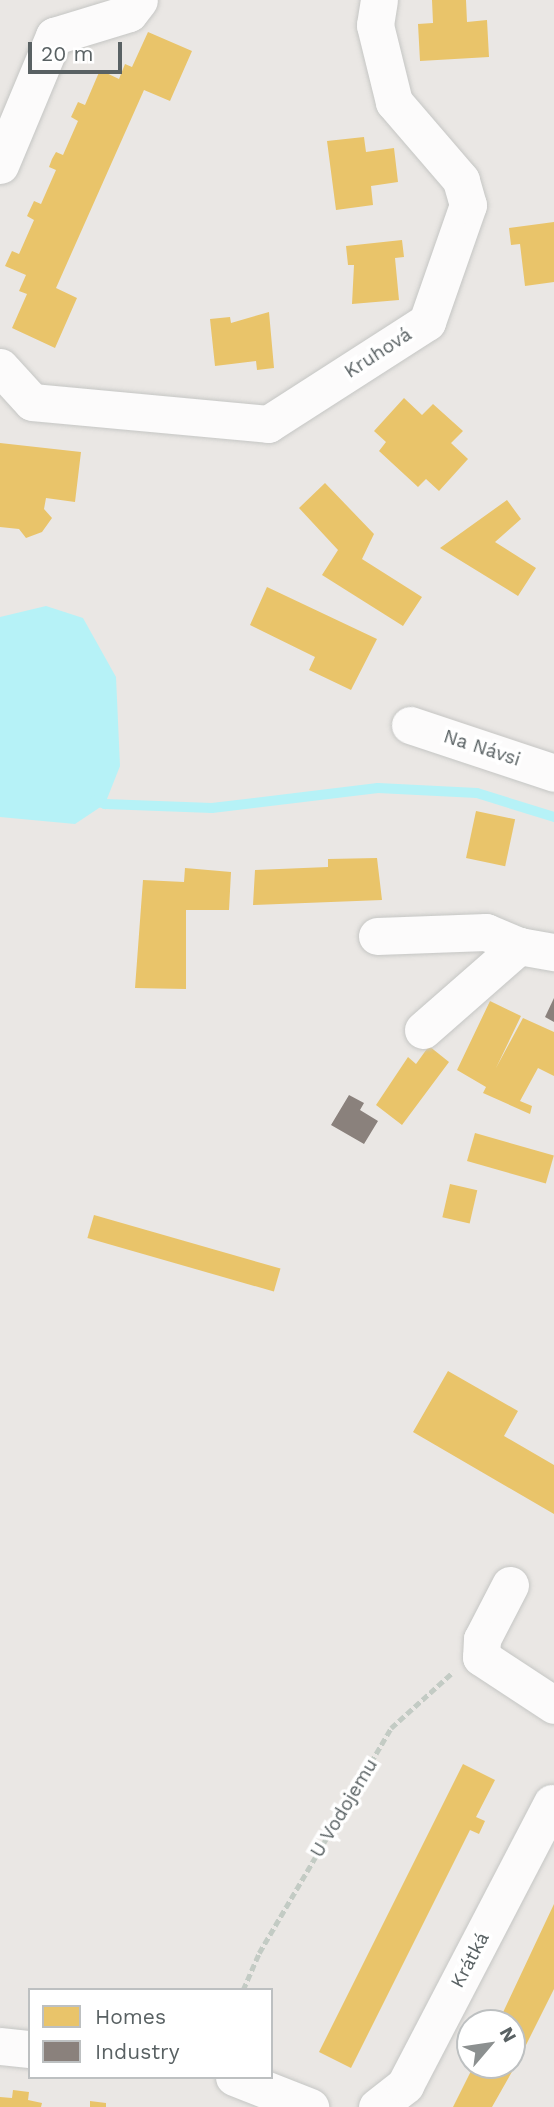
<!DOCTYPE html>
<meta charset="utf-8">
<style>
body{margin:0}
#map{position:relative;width:554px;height:2107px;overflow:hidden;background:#eae7e4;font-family:"Work Sans",sans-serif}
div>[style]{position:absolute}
.water>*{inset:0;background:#b6f2f7}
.homes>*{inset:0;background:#e9c46a;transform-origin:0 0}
.industry>*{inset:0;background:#8a817c}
.stream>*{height:10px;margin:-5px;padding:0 5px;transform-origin:5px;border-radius:5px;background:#b6f2f7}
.path>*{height:4.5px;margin-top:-2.25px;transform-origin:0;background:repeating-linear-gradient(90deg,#c3cbc4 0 7px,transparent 0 10.5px)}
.roads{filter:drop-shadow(0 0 2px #c5c6c4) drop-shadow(0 0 2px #c5c6c4)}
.minor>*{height:37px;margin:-18.5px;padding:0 18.5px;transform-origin:18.5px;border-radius:18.5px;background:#fcfbfb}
span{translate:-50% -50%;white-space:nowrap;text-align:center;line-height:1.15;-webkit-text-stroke:7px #fff;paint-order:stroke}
.street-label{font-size:19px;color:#596163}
.legend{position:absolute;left:28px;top:1988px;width:245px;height:91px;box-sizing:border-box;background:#fff;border:2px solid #bdc0c1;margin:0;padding:9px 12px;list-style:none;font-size:21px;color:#596163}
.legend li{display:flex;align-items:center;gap:14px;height:35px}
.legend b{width:35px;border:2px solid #bdc0c1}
.north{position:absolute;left:456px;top:2009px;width:70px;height:70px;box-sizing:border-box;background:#fff;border:2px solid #bdc0c1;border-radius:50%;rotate:61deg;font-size:19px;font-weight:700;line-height:28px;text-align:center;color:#596163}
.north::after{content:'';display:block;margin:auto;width:24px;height:32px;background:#8c9090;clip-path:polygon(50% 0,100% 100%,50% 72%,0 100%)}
.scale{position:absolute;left:28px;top:42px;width:94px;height:32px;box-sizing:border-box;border:4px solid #596163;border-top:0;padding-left:9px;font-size:21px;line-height:24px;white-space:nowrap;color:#596163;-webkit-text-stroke:5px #fff;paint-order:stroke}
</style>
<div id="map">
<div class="water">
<div style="clip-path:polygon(46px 606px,83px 618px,116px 677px,120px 766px,105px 804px,75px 824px,0 817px,0 617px)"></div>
</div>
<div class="homes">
<div style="clip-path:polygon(432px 0,466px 0,467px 22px,487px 20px,489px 57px,420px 61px,418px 24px,433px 23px)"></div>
<div style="clip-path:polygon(148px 32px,192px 51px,170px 101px,144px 90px,56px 288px,77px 298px,55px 348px,12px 328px,27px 294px,19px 291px,26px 275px,5px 266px,12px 251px,19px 254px,34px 220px,27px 216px,34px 201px,41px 204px,56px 170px,49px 167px,52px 159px,56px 152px,63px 155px,78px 121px,71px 117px,78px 102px,85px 105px,100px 70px,119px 79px,125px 64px,132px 67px)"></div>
<div style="clip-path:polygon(364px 137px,366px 152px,394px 148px,398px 182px,371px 186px,373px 205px,336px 210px,327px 141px)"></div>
<div style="clip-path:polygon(554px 222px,554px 282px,525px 286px,520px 244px,511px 245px,509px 228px)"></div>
<div style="clip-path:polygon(402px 240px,404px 257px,395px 258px,399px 300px,352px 304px,354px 265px,348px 265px,346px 246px)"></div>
<div style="clip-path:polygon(269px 312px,274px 368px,257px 370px,256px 361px,215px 366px,210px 319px,230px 317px,231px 323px)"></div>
<div style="clip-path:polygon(404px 398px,422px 415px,433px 404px,463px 431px,451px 443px,468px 459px,439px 491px,426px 479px,418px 487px,379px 451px,386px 442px,374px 431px)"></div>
<div style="clip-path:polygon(0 443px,81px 452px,75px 502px,46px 498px,44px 509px,52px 518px,42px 532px,26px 538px,19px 529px,0 527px)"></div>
<div style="clip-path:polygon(325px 483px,374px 534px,362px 559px,422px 597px,403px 626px,322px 575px,338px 550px,299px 508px)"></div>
<div style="clip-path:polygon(507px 500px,521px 519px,495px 542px,536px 568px,518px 596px,440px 548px)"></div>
<div style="clip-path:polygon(267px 587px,377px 639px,351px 690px,309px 670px,315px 657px,250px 625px)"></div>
<div style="left:476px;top:811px;width:40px;height:48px;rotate:12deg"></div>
<div style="clip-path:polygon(377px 858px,382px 900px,253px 905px,255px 870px,328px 867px,328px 859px)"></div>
<div style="clip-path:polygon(185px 868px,231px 872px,229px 910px,186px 910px,186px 989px,135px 988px,143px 880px,184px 882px)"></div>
<div style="clip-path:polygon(490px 1001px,521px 1016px,496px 1068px,523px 1018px,554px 1032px,554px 1076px,538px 1068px,520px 1101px,532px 1106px,530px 1114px,483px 1093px,486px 1087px,457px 1070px)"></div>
<div style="clip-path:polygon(429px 1046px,449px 1062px,402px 1125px,376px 1105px,408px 1057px,416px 1064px)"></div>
<div style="left:475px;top:1133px;width:82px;height:29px;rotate:16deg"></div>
<div style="left:450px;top:1184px;width:28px;height:34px;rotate:13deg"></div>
<div style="left:94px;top:1215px;width:194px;height:24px;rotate:16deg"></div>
<div style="clip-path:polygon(448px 1371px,518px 1411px,504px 1436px,554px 1465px,554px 1514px,413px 1432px)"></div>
<div style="clip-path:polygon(463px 1764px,495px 1780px,476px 1817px,485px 1821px,479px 1834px,470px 1830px,351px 2068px,319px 2052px)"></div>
<div style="clip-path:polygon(554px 1904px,554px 1989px,518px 2061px,492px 2107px,453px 2107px,474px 2065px,512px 2065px,512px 2023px,498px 2023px)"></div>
<div style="clip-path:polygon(13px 2090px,29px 2092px,28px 2100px,42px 2103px,41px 2107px,0 2107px,0 2097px,12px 2098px)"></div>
<div style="clip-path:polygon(90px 2101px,106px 2103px,106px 2107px,90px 2107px)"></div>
</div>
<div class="industry">
<div style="clip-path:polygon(554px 998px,554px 1022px,545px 1017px)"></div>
<div style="clip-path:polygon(349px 1095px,364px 1103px,360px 1110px,378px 1121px,364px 1144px,331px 1125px)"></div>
</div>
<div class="stream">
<div style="left:95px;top:800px;width:11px;rotate:22deg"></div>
<div style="left:105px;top:804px;width:107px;rotate:2.1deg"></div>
<div style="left:212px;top:808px;width:167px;rotate:-6.9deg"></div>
<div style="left:378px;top:788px;width:99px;rotate:2.9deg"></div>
<div style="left:477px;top:793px;width:81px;rotate:17.3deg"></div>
</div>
<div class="path">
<div style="left:243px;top:1990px;width:40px;rotate:-66.6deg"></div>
<div style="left:259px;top:1953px;width:261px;rotate:-59.6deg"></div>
<div style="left:391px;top:1728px;width:84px;rotate:-42.1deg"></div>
</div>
<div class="roads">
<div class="minor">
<div style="left:0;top:165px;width:140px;rotate:-67.3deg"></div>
<div style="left:54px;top:36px;width:78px;rotate:-17deg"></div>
<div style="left:129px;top:13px;width:16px;rotate:-52deg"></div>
<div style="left:0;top:367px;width:47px;rotate:47.6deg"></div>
<div style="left:32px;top:402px;width:237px;rotate:5.3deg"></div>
<div style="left:268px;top:424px;width:189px;rotate:-32.7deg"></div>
<div style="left:427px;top:322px;width:124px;rotate:-70.7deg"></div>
<div style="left:468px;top:205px;width:26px;rotate:-106deg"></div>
<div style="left:461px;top:180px;width:103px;rotate:-130.7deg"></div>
<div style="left:394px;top:102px;width:79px;rotate:-103.9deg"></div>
<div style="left:375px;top:25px;width:25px;rotate:-81deg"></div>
<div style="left:410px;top:725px;width:152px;rotate:18.4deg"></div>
<div style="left:377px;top:936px;width:109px;rotate:-2.1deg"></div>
<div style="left:486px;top:932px;width:36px;rotate:23deg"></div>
<div style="left:519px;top:946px;width:36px;rotate:10deg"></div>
<div style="left:423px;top:1030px;width:128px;rotate:-41.2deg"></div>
<div style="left:510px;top:1585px;width:61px;rotate:117.4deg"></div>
<div style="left:482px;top:1639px;width:18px;rotate:93deg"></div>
<div style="left:481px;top:1657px;width:87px;rotate:33.3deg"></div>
<div style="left:0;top:2046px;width:30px;rotate:6deg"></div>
<div style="left:234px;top:2077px;width:82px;rotate:21.5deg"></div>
<div style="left:377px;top:2107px;width:36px;rotate:-38deg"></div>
<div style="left:405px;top:2085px;width:318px;rotate:-62.5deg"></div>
</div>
</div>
<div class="street-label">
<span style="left:378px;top:353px;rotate:-33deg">Kruhová</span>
<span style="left:482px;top:748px;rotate:18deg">Na Návsi</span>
<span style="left:344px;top:1808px;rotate:-59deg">U Vodojemu</span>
<span style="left:470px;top:1960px;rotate:-62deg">Krátká</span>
</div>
<ul class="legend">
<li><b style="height:19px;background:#e9c46a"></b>Homes</li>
<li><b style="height:19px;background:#8a817c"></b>Industry</li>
</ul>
<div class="north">N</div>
<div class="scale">20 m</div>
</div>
